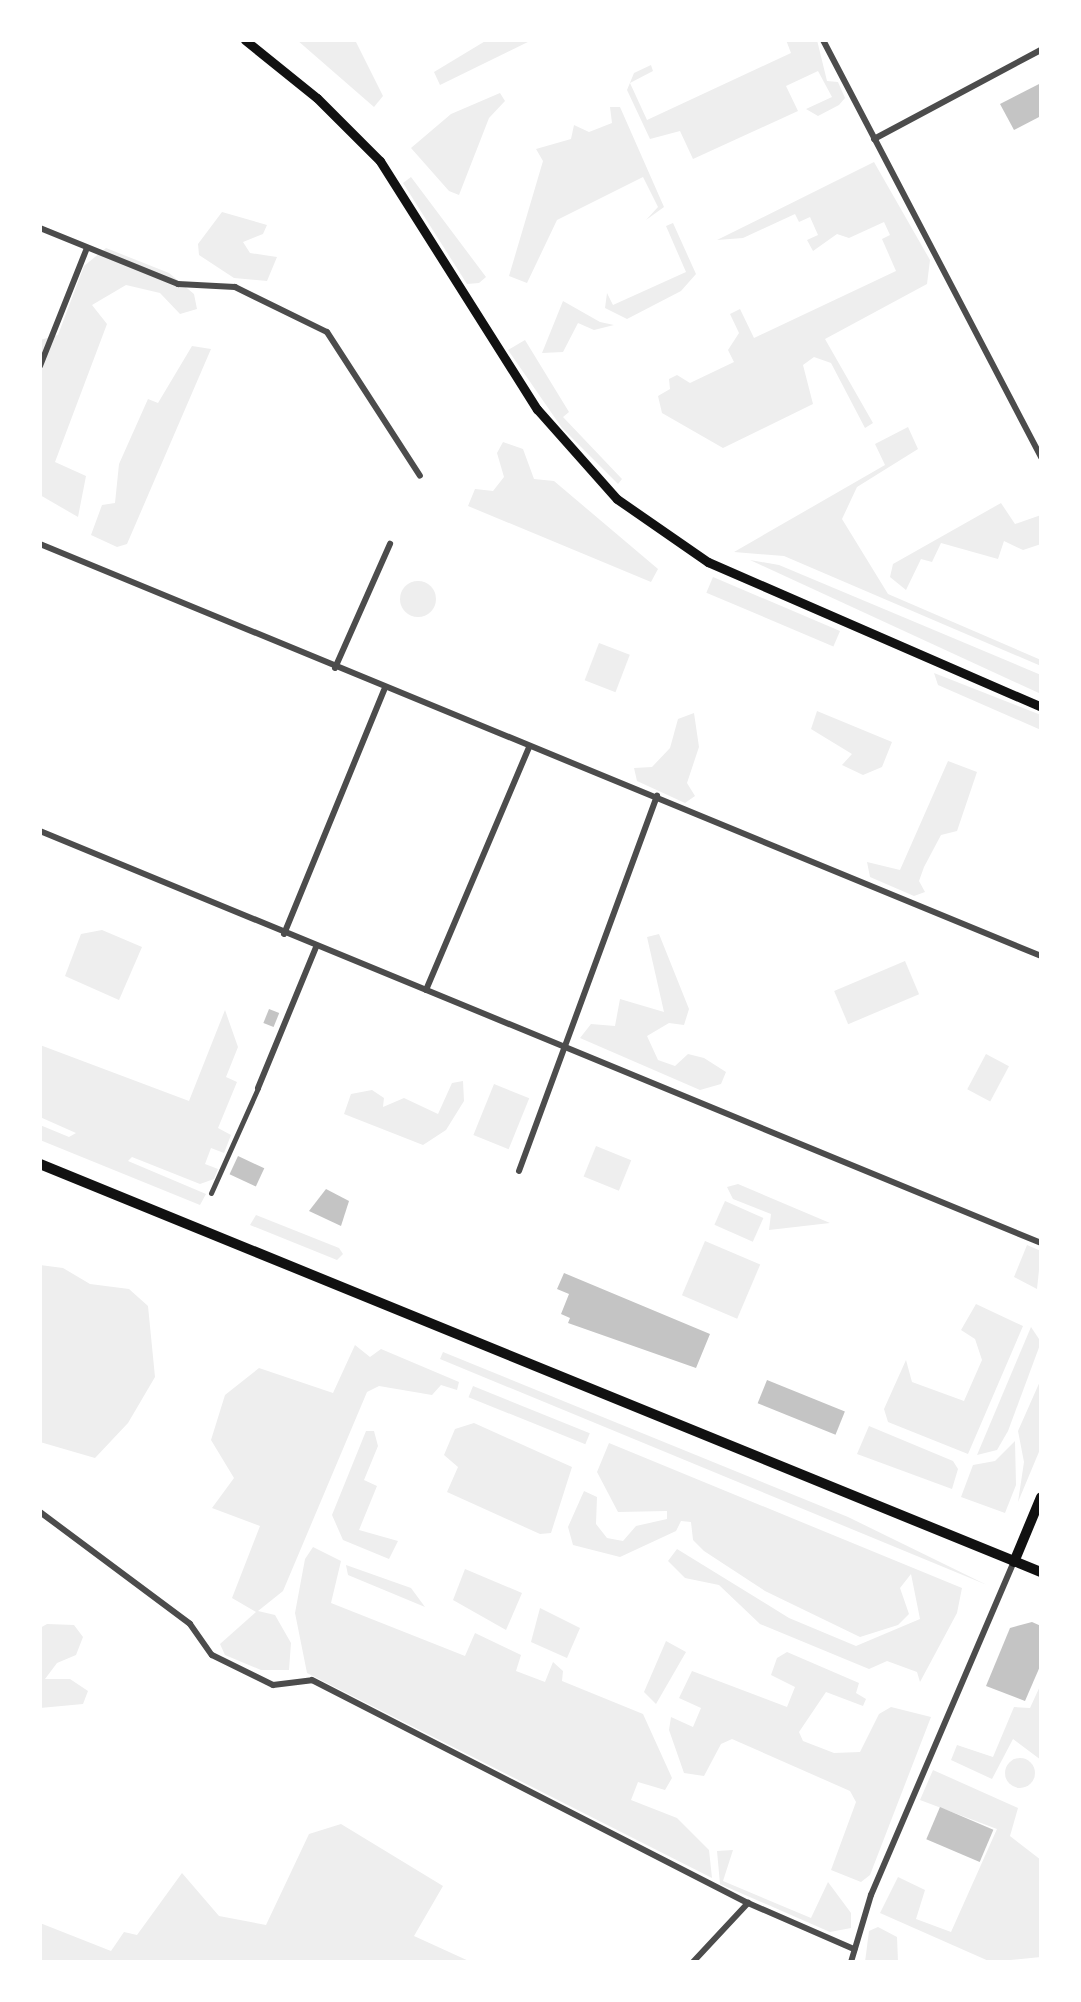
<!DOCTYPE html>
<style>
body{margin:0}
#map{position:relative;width:1081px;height:2002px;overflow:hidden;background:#fff;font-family:"Fira Sans Condensed",sans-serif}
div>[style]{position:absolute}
.green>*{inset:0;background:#eee;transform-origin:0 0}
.round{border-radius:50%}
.building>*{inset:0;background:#c4c4c4;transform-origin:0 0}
.pedestrian>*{height:5px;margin:-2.5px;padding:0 2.5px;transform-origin:2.5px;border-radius:2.5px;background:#4c4c4c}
.minor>*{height:6px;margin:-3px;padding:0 3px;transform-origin:3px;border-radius:3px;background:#4c4c4c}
.secondary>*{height:9px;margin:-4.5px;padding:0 4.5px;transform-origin:4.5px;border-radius:4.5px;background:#111}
.primary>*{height:10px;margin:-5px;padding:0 5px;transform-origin:5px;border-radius:5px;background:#111}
span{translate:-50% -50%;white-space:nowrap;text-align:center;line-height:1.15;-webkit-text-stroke:8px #fff;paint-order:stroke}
.frame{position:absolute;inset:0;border:42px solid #fff;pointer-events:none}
</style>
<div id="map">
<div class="green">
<div style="clip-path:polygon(297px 40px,355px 40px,383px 96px,374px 107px)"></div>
<div style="clip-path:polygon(487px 40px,532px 40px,440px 85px,434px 72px)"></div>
<div style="clip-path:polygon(786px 40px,817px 40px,827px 81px,838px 82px,845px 98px,839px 105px,818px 116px,806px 109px,832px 97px,818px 71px,786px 86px,798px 111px,693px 159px,680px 131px,650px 139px,627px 90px,634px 73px,651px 65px,653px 71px,630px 83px,647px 120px,791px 53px)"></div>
<div style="clip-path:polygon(500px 93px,505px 101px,489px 118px,459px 195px,449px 191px,411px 148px,451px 114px)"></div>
<div style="clip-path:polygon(610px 107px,620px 107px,664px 207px,646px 220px,658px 207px,643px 177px,557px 220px,527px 283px,509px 276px,543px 161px,536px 149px,571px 139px,574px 125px,589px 132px,612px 123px)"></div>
<div style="clip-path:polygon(874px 162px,930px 260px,927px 284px,825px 339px,873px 423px,865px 428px,831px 363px,814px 357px,803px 365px,813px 404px,723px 448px,662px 413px,658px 396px,670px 389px,669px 379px,677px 375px,690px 383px,734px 362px,728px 350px,739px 333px,730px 314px,740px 309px,754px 338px,896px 271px,882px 239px,890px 235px,884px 222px,849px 238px,837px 234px,813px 251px,807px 240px,818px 235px,810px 217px,799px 222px,795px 214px,743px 238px,717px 240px)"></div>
<div style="clip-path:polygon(411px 177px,486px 277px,479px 283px,467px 284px,403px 183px)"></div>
<div style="clip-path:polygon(222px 212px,267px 225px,263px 234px,243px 242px,250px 253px,277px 257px,267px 281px,234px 278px,199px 255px,198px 244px)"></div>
<div style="clip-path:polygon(673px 223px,696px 274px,681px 291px,627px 319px,605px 308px,607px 293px,613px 305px,686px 272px,666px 226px)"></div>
<div style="clip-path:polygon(106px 248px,169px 273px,194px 294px,197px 309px,180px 314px,160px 293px,126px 285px,92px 305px,107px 324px,55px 462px,86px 476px,78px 517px,40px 495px,40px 340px,58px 335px,84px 266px)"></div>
<div style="clip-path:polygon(563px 301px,600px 322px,614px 325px,594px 330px,578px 323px,563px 352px,542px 353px)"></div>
<div style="clip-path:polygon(525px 340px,569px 412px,563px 417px,622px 479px,618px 484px,562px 428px,508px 350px)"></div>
<div style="clip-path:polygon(192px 346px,211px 349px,127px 544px,117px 547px,91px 535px,102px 505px,115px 503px,119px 464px,148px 399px,158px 403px)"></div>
<div style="clip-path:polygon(908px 427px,918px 449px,857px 487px,842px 519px,888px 594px,1041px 660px,1041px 666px,784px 556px,734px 552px,885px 465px,875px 444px)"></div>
<div style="clip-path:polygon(503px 442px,523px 449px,534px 479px,554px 481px,658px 569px,651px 582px,468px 506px,475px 489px,493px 491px,504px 477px,497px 453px)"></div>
<div style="clip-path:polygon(1001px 503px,1015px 524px,1041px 515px,1041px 544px,1023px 550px,1004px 541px,998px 559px,941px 543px,932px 562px,921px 559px,906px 590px,890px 577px,893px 564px)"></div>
<div style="clip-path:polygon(750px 560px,779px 565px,1041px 675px,1041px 694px)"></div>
<div style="left:713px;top:577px;width:138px;height:17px;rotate:23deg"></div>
<div class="round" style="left:400px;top:581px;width:36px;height:36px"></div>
<div style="left:599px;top:643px;width:33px;height:40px;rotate:21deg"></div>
<div style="clip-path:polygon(934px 673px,1041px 715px,1041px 730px,938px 685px)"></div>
<div style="clip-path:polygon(817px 711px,892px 742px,882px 767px,863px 775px,842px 765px,852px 754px,811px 729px)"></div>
<div style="clip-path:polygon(694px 713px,699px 747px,687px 783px,695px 796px,685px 803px,637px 781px,634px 768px,652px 767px,670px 748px,678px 719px)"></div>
<div style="clip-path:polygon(948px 761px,977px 772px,957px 831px,941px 835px,924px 867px,919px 881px,925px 892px,914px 896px,870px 877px,867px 862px,900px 870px)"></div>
<div style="clip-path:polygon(102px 930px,142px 947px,119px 1000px,65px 976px,81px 934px)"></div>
<div style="clip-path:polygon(659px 934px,689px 1009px,684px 1025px,669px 1023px,647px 1036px,658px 1060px,675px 1066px,688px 1054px,704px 1058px,726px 1072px,721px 1084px,700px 1090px,580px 1038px,591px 1024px,615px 1026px,620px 999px,664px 1012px,647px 937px)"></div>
<div style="left:905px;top:961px;width:36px;height:77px;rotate:67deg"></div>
<div style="clip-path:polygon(225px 1010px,238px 1047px,226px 1077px,237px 1082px,218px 1128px,231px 1135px,224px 1153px,211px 1148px,205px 1164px,218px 1169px,214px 1179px,200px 1184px,132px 1157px,128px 1161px,206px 1194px,200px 1205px,40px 1140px,40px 1125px,69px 1137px,76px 1133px,40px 1117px,40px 1045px,189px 1101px)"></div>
<div style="left:986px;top:1054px;width:26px;height:40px;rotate:28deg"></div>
<div style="clip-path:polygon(463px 1081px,464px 1101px,446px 1130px,423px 1145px,344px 1114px,351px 1094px,372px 1090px,384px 1098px,383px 1107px,404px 1098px,438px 1114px,452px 1083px)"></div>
<div style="left:494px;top:1084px;width:38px;height:55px;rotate:22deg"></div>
<div style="left:596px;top:1146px;width:38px;height:33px;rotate:22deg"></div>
<div style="clip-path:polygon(738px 1184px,830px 1223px,769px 1230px,771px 1214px,733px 1199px,727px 1187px)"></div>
<div style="left:725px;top:1201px;width:42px;height:26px;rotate:24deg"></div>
<div style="clip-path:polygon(256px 1215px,339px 1248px,343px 1254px,337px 1260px,250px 1225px)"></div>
<div style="left:705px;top:1241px;width:60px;height:59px;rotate:23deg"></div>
<div style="clip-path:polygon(1027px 1245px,1041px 1251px,1037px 1289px,1014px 1277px)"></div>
<div style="clip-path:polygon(40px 1265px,63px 1268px,90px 1284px,129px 1289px,148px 1306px,155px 1377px,128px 1423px,95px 1458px,40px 1442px)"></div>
<div style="clip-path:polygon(976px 1304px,1023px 1326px,968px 1454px,888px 1422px,884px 1409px,906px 1360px,912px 1382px,964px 1401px,982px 1360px,975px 1339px,961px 1330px)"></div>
<div style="clip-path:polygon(1031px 1327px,1041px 1342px,1008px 1431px,997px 1450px,977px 1455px)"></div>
<div style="clip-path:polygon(355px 1345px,370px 1357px,381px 1349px,459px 1382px,457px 1390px,441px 1385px,432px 1395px,379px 1386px,367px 1392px,283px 1591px,258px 1611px,275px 1615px,291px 1643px,289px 1670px,261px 1670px,225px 1655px,220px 1644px,256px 1612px,232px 1598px,260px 1526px,212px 1508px,234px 1478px,211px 1440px,225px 1395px,259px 1368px,333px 1393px)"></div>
<div style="clip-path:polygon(443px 1352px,848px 1517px,987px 1585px,440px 1359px)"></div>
<div style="clip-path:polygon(1041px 1379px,1041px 1447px,1018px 1502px,1024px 1462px,1018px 1431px)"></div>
<div style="left:473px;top:1386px;width:126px;height:12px;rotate:22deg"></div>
<div style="clip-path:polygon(474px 1423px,572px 1467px,551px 1533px,540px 1534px,447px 1492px,458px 1467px,444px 1455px,455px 1429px)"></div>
<div style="clip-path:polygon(869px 1426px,953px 1461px,958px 1469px,952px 1489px,857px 1454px)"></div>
<div style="clip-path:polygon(366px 1431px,374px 1431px,378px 1446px,364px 1480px,377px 1486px,359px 1530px,398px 1541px,389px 1559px,343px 1540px,332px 1515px)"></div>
<div style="clip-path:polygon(1015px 1441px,1016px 1485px,1005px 1513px,961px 1497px,973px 1465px,995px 1461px)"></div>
<div style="clip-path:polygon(609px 1443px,962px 1588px,957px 1613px,920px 1682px,917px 1672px,887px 1661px,869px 1669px,760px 1624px,719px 1585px,685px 1578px,668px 1561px,677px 1549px,789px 1618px,856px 1646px,920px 1619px,911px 1574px,900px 1588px,909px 1614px,898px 1625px,860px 1637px,765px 1591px,704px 1551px,693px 1540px,691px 1522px,681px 1521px,676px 1531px,620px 1557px,573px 1545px,568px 1527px,584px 1491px,597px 1497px,596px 1524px,607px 1538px,623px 1541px,636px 1526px,667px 1519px,667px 1511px,618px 1512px,597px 1472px)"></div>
<div style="clip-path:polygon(313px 1547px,341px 1561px,331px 1603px,465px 1656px,475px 1633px,521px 1655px,516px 1671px,545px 1682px,553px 1662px,563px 1671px,562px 1681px,643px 1714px,672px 1778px,665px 1790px,638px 1782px,631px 1800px,677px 1818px,709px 1850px,712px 1878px,307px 1673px,295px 1613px,305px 1559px)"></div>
<div style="clip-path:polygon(346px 1565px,411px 1588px,425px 1607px,348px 1575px)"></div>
<div style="clip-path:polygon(465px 1569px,522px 1593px,506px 1630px,453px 1600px)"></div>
<div style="clip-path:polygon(540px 1608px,580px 1628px,567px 1658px,531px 1642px)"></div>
<div style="clip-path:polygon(47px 1624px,74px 1625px,83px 1637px,76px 1655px,57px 1663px,45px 1679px,70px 1679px,88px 1691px,83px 1704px,40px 1708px,40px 1628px)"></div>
<div style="clip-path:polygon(666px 1641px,686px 1652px,656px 1704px,644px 1692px)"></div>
<div style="clip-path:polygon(787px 1652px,859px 1683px,856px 1693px,866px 1699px,863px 1706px,826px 1692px,799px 1732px,803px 1741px,834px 1753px,860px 1752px,879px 1714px,891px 1707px,931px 1717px,870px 1875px,861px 1882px,831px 1870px,856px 1802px,850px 1791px,732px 1739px,721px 1744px,704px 1776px,684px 1773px,669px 1730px,671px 1717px,693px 1727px,701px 1708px,679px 1698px,692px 1671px,787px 1707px,795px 1687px,771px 1675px,777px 1658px)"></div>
<div style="clip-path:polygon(1041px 1684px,1041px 1760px,1013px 1739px,992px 1779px,951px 1760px,957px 1745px,993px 1757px,1014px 1707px,1030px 1708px)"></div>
<div class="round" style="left:1005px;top:1758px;width:30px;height:30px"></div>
<div style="clip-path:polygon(933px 1770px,1018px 1808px,1010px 1836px,1041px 1860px,1041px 1957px,991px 1962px,880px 1913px,898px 1877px,925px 1890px,916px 1919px,951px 1932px,997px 1829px,920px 1800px)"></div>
<div style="clip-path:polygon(341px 1824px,443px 1886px,414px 1936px,471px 1962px,40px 1962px,40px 1923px,111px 1951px,124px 1932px,137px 1935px,182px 1873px,219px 1916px,266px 1925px,309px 1834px)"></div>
<div style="clip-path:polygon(733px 1850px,723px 1881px,811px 1918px,828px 1882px,851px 1913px,851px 1928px,830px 1932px,720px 1884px,717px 1851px)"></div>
<div style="clip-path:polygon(878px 1927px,897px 1937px,898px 1962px,865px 1962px,869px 1931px)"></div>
</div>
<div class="building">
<div style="clip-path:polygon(1041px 83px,1041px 116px,1014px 130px,1000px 104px)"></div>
<div style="left:269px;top:1009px;width:11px;height:15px;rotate:22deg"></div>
<div style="left:238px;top:1156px;width:29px;height:20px;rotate:25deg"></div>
<div style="clip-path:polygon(326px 1189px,349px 1201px,341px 1226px,309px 1211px)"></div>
<div style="clip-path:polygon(564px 1273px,710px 1334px,696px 1368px,568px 1323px,570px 1318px,561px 1314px,569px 1294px,557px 1289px)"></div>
<div style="left:767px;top:1380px;width:84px;height:25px;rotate:22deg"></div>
<div style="clip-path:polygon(1032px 1622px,1041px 1626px,1041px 1664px,1025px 1701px,986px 1686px,1010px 1628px)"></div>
<div style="left:940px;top:1807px;width:58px;height:35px;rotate:23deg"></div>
</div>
<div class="pedestrian">
<div style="left:211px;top:1193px;width:115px;rotate:-65.9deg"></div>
</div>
<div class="minor">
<div style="left:823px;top:40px;width:471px;rotate:62.4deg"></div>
<div style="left:874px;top:139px;width:189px;rotate:-28.1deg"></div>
<div style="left:40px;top:228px;width:149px;rotate:22.1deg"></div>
<div style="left:178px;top:284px;width:57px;rotate:3deg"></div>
<div style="left:235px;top:287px;width:102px;rotate:26.1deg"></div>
<div style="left:327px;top:332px;width:171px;rotate:57.1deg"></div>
<div style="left:40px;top:366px;width:127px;rotate:-68.3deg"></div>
<div style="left:40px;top:544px;width:1082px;rotate:22.37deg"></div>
<div style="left:335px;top:668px;width:136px;rotate:-66.1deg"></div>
<div style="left:40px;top:831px;width:1082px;rotate:22.37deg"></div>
<div style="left:284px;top:934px;width:264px;rotate:-67.7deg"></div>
<div style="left:426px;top:990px;width:264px;rotate:-67deg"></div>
<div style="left:258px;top:1088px;width:152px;rotate:-67.6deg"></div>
<div style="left:519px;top:1171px;width:400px;rotate:-69.8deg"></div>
<div style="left:40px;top:1512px;width:187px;rotate:36.7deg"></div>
<div style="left:190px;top:1624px;width:38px;rotate:55deg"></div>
<div style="left:212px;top:1655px;width:68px;rotate:26.2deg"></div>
<div style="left:273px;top:1685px;width:39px;rotate:-7deg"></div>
<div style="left:312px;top:1680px;width:490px;rotate:27.1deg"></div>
<div style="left:748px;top:1903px;width:116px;rotate:23.5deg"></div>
<div style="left:693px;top:1962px;width:81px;rotate:-47deg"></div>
<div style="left:851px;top:1962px;width:70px;rotate:-73.4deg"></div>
<div style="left:871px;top:1895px;width:362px;rotate:-66.8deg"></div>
</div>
<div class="secondary">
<div style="left:245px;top:40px;width:92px;rotate:38.9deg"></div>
<div style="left:317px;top:98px;width:89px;rotate:45deg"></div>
<div style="left:380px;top:161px;width:294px;rotate:57.7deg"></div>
<div style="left:537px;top:409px;width:120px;rotate:48.4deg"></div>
<div style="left:617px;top:499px;width:111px;rotate:34.7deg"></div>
<div style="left:708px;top:562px;width:363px;rotate:23.5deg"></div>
</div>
<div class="primary">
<div style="left:40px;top:1164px;width:1081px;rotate:22.18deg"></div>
<div style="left:1014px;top:1562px;width:70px;rotate:-67.4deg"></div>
</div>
<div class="frame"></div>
</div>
